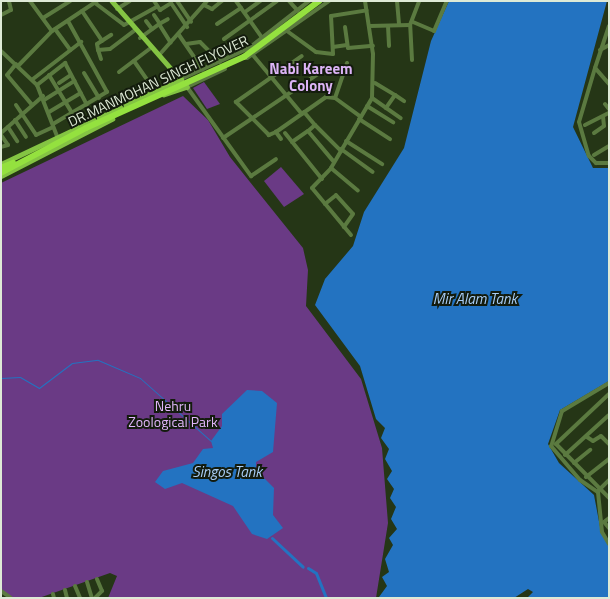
<!DOCTYPE html>
<style>
body{margin:0}
#map{position:relative;width:610px;height:599px;overflow:hidden;background:#253616;font-family:"Titillium Web",sans-serif}
div>[style]{position:absolute}
.green>*{inset:0;background:#6a3a85}
.water>*{inset:0;background:#2373c1}
.stream>*{height:1px;margin:-0.5px;padding:0 0.5px;transform-origin:0.5px;border-radius:0.5px;background:#2373c1}
.canal>*{height:3px;margin:-1.5px;padding:0 1.5px;transform-origin:1.5px;border-radius:1.5px;background:#2373c1}
.minor>*{height:4px;margin:-2px;padding:0 2px;transform-origin:2px;border-radius:2px;background:#5b7a40}
.major>*{height:4.5px;margin:-2.25px;padding:0 2.25px;transform-origin:2.25px;border-radius:2.25px;background:#84c443}
.highway-bridge>*{height:5.5px;margin:-2.75px;padding:0 2.75px;transform-origin:2.75px;border-radius:2.75px;background:#94e13f}
span{translate:-50% -50%;white-space:nowrap;text-align:center;line-height:1.15;-webkit-text-stroke:4px #131b0d;paint-order:stroke}
.street-label{font-size:14px;color:#deead6}
.park-label{font-size:14px;color:#e1b6fb}
.neighbourhood-label{font-size:15px;color:#dcb4f6;font-weight:700}
.water-label{font-size:15px;color:#a9cdf6;font-style:italic}
.frame{position:absolute;inset:0;border:2px solid #deead6;pointer-events:none}
</style>
<div id="map">
<div class="green">
<div style="clip-path:polygon(204px 82px,220px 104px,207px 109px,193px 88px)"></div>
<div style="clip-path:polygon(183px 96px,208px 120px,230px 157px,303px 248px,308px 270px,306px 306px,361px 379px,382px 448px,388px 523px,376px 598px,108px 598px,117px 576px,110px 573px,39px 598px,13px 598px,1px 589px,1px 183px)"></div>
<div style="clip-path:polygon(281px 167px,304px 194px,284px 207px,264px 181px)"></div>
</div>
<div class="water">
<div style="clip-path:polygon(449px 1px,607px 1px,573px 127px,593px 168px,609px 168px,609px 381px,560px 410px,548px 444px,559px 463px,594px 495px,601px 532px,609px 547px,609px 598px,527px 598px,533px 592px,528px 589px,514px 598px,379px 597px,387px 586px,382px 577px,389px 572px,385px 559px,393px 545px,389px 538px,397px 529px,391px 519px,396px 507px,390px 498px,394px 489px,387px 479px,392px 471px,385px 459px,389px 449px,381px 438px,385px 428px,376px 419px,360px 366px,315px 305px,325px 279px,353px 246px,364px 212px,404px 148px,431px 41px)"></div>
<div style="clip-path:polygon(247px 390px,262px 391px,277px 403px,273px 452px,256px 462px,256px 470px,274px 488px,273px 515px,283px 528px,267px 539px,252px 534px,233px 506px,182px 483px,165px 489px,155px 482px,163px 471px,193px 463px,203px 449px,213px 448px,211px 441px,222px 426px,222px 414px)"></div>
</div>
<div class="stream">
<div style="left:1px;top:378px;width:19px;rotate:-3deg"></div>
<div style="left:20px;top:377px;width:22px;rotate:30deg"></div>
<div style="left:39px;top:388px;width:41px;rotate:-37.1deg"></div>
<div style="left:72px;top:363px;width:26px;rotate:-7deg"></div>
<div style="left:98px;top:360px;width:46px;rotate:23.2deg"></div>
<div style="left:140px;top:378px;width:95px;rotate:41.6deg"></div>
</div>
<div class="canal">
<div style="left:272px;top:538px;width:42px;rotate:43.1deg"></div>
<div style="left:308px;top:568px;width:9px;rotate:32deg"></div>
<div style="left:316px;top:573px;width:27px;rotate:68deg"></div>
</div>
<div class="minor">
<div style="left:30px;top:1px;width:37px;rotate:54deg"></div>
<div style="left:154px;top:1px;width:11px;rotate:56deg"></div>
<div style="left:160px;top:10px;width:13px;rotate:-32deg"></div>
<div style="left:171px;top:3px;width:29px;rotate:56deg"></div>
<div style="left:177px;top:1px;width:25px;rotate:56deg"></div>
<div style="left:236px;top:1px;width:47px;rotate:54.6deg"></div>
<div style="left:289px;top:1px;width:13px;rotate:48deg"></div>
<div style="left:397px;top:1px;width:24px;rotate:85deg"></div>
<div style="left:95px;top:3px;width:36px;rotate:37deg"></div>
<div style="left:124px;top:25px;width:38px;rotate:-29deg"></div>
<div style="left:204px;top:5px;width:9px;rotate:27deg"></div>
<div style="left:212px;top:9px;width:13px;rotate:-39deg"></div>
<div style="left:117px;top:9px;width:15px;rotate:-32deg"></div>
<div style="left:82px;top:11px;width:36px;rotate:56deg"></div>
<div style="left:245px;top:12px;width:19px;rotate:-36deg"></div>
<div style="left:1px;top:15px;width:11px;rotate:-27deg"></div>
<div style="left:11px;top:10px;width:9px;rotate:-103deg"></div>
<div style="left:154px;top:15px;width:11px;rotate:56deg"></div>
<div style="left:43px;top:18px;width:32px;rotate:-32deg"></div>
<div style="left:146px;top:21px;width:10px;rotate:53deg"></div>
<div style="left:413px;top:22px;width:23px;rotate:23deg"></div>
<div style="left:434px;top:31px;width:33px;rotate:-67deg"></div>
<div style="left:159px;top:24px;width:10px;rotate:-29deg"></div>
<div style="left:217px;top:24px;width:29px;rotate:-34deg"></div>
<div style="left:370px;top:26px;width:40px;rotate:-1.4deg"></div>
<div style="left:388px;top:26px;width:20px;rotate:87deg"></div>
<div style="left:345px;top:27px;width:21px;rotate:82deg"></div>
<div style="left:348px;top:48px;width:25px;rotate:-5deg"></div>
<div style="left:55px;top:29px;width:26px;rotate:54deg"></div>
<div style="left:287px;top:31px;width:36px;rotate:36deg"></div>
<div style="left:316px;top:52px;width:17px;rotate:7deg"></div>
<div style="left:333px;top:54px;width:38px;rotate:-93deg"></div>
<div style="left:331px;top:16px;width:36px;rotate:-9deg"></div>
<div style="left:179px;top:35px;width:42px;rotate:55.6deg"></div>
<div style="left:140px;top:38px;width:24px;rotate:-36deg"></div>
<div style="left:159px;top:24px;width:22px;rotate:58deg"></div>
<div style="left:224px;top:39px;width:65px;rotate:-35.6deg"></div>
<div style="left:186px;top:44px;width:14px;rotate:-8deg"></div>
<div style="left:200px;top:42px;width:28px;rotate:45deg"></div>
<div style="left:333px;top:47px;width:14px;rotate:-8deg"></div>
<div style="left:98px;top:50px;width:6px;rotate:-99deg"></div>
<div style="left:97px;top:44px;width:17px;rotate:-33deg"></div>
<div style="left:600px;top:50px;width:10px;rotate:-29deg"></div>
<div style="left:1px;top:51px;width:50px;rotate:43.4deg"></div>
<div style="left:37px;top:85px;width:55px;rotate:68.6deg"></div>
<div style="left:160px;top:54px;width:71px;rotate:-48.4deg"></div>
<div style="left:252px;top:54px;width:78px;rotate:50.2deg"></div>
<div style="left:247px;top:58px;width:100px;rotate:-34.8deg"></div>
<div style="left:101px;top:59px;width:9px;rotate:-108deg"></div>
<div style="left:98px;top:50px;width:12px;rotate:-5deg"></div>
<div style="left:110px;top:49px;width:30px;rotate:-37deg"></div>
<div style="left:412px;top:60px;width:35px;rotate:-93deg"></div>
<div style="left:410px;top:25px;width:26px;rotate:-69deg"></div>
<div style="left:134px;top:61px;width:38px;rotate:55deg"></div>
<div style="left:16px;top:64px;width:14px;rotate:129deg"></div>
<div style="left:7px;top:75px;width:39px;rotate:50deg"></div>
<div style="left:18px;top:66px;width:49px;rotate:-45.8deg"></div>
<div style="left:52px;top:31px;width:54px;rotate:-33.7deg"></div>
<div style="left:595px;top:68px;width:44px;rotate:-71.6deg"></div>
<div style="left:225px;top:69px;width:42px;rotate:154.7deg"></div>
<div style="left:187px;top:87px;width:110px;rotate:54.3deg"></div>
<div style="left:251px;top:176px;width:30px;rotate:-34deg"></div>
<div style="left:119px;top:72px;width:41px;rotate:-37.1deg"></div>
<div style="left:84px;top:73px;width:29px;rotate:59deg"></div>
<div style="left:49px;top:75px;width:44px;rotate:58.8deg"></div>
<div style="left:33px;top:79px;width:61px;rotate:-37.6deg"></div>
<div style="left:181px;top:79px;width:75px;rotate:-24.5deg"></div>
<div style="left:249px;top:48px;width:76px;rotate:-38.1deg"></div>
<div style="left:59px;top:83px;width:14px;rotate:-34deg"></div>
<div style="left:375px;top:83px;width:23px;rotate:31deg"></div>
<div style="left:395px;top:95px;width:16px;rotate:125deg"></div>
<div style="left:609px;top:84px;width:21px;rotate:-131deg"></div>
<div style="left:595px;top:68px;width:56px;rotate:106.5deg"></div>
<div style="left:579px;top:122px;width:35px;rotate:74deg"></div>
<div style="left:589px;top:156px;width:10px;rotate:45deg"></div>
<div style="left:596px;top:163px;width:13px"></div>
<div style="left:37px;top:85px;width:36px;rotate:-38deg"></div>
<div style="left:65px;top:63px;width:47px;rotate:62.4deg"></div>
<div style="left:395px;top:95px;width:11px;rotate:34deg"></div>
<div style="left:335px;top:98px;width:37px;rotate:-71deg"></div>
<div style="left:372px;top:98px;width:35px;rotate:35deg"></div>
<div style="left:44px;top:100px;width:36px;rotate:-32deg"></div>
<div style="left:605px;top:104px;width:6px;rotate:51deg"></div>
<div style="left:16px;top:105px;width:36px;rotate:56deg"></div>
<div style="left:36px;top:135px;width:19px;rotate:-25deg"></div>
<div style="left:367px;top:106px;width:31px;rotate:32deg"></div>
<div style="left:49px;top:112px;width:37px;rotate:-31deg"></div>
<div style="left:304px;top:112px;width:17px;rotate:50deg"></div>
<div style="left:315px;top:125px;width:9px;rotate:139deg"></div>
<div style="left:308px;top:131px;width:40px;rotate:50deg"></div>
<div style="left:359px;top:119px;width:37px;rotate:33deg"></div>
<div style="left:15px;top:120px;width:20px;rotate:57deg"></div>
<div style="left:53px;top:124px;width:63px;rotate:-30.7deg"></div>
<div style="left:107px;top:92px;width:81px;rotate:-118.8deg"></div>
<div style="left:315px;top:125px;width:37px;rotate:45deg"></div>
<div style="left:585px;top:125px;width:27px;rotate:-27deg"></div>
<div style="left:8px;top:127px;width:17px;rotate:57deg"></div>
<div style="left:276px;top:132px;width:8px;rotate:157deg"></div>
<div style="left:269px;top:135px;width:47px;rotate:-135deg"></div>
<div style="left:236px;top:102px;width:80px;rotate:-34.9deg"></div>
<div style="left:1px;top:133px;width:56px;rotate:-41.4deg"></div>
<div style="left:285px;top:133px;width:59px;rotate:51.2deg"></div>
<div style="left:594px;top:133px;width:12px;rotate:-35deg"></div>
<div style="left:604px;top:126px;width:9px;rotate:-96deg"></div>
<div style="left:1px;top:135px;width:12px;rotate:55deg"></div>
<div style="left:8px;top:145px;width:7px;rotate:164deg"></div>
<div style="left:223px;top:138px;width:122px;rotate:-34deg"></div>
<div style="left:281px;top:139px;width:9px;rotate:-126deg"></div>
<div style="left:276px;top:132px;width:61px;rotate:-35deg"></div>
<div style="left:326px;top:97px;width:9px;rotate:6deg"></div>
<div style="left:335px;top:98px;width:32px;rotate:36deg"></div>
<div style="left:346px;top:141px;width:43px;rotate:32.6deg"></div>
<div style="left:292px;top:142px;width:19px;rotate:-35deg"></div>
<div style="left:341px;top:149px;width:39px;rotate:36deg"></div>
<div style="left:594px;top:155px;width:17px;rotate:-31deg"></div>
<div style="left:331px;top:168px;width:35px;rotate:40deg"></div>
<div style="left:325px;top:204px;width:14px;rotate:-39deg"></div>
<div style="left:336px;top:195px;width:25px;rotate:48deg"></div>
<div style="left:353px;top:214px;width:16px;rotate:125deg"></div>
<div style="left:351px;top:235px;width:61px;rotate:-129.7deg"></div>
<div style="left:312px;top:188px;width:28px;rotate:-46deg"></div>
<div style="left:331px;top:168px;width:81px;rotate:-59.6deg"></div>
<div style="left:372px;top:98px;width:44px;rotate:-88.7deg"></div>
<div style="left:373px;top:54px;width:54px;rotate:-98.6deg"></div>
<div style="left:609px;top:383px;width:55px;rotate:149.2deg"></div>
<div style="left:562px;top:411px;width:37px;rotate:107deg"></div>
<div style="left:551px;top:446px;width:45px;rotate:49.5deg"></div>
<div style="left:580px;top:480px;width:22px;rotate:34deg"></div>
<div style="left:598px;top:492px;width:40px;rotate:84.3deg"></div>
<div style="left:602px;top:532px;width:14px;rotate:60deg"></div>
<div style="left:609px;top:394px;width:73px;rotate:136.7deg"></div>
<div style="left:556px;top:444px;width:76px;rotate:45.5deg"></div>
<div style="left:587px;top:437px;width:7px;rotate:34deg"></div>
<div style="left:593px;top:441px;width:9px;rotate:-32deg"></div>
<div style="left:601px;top:436px;width:11px;rotate:45deg"></div>
<div style="left:565px;top:455px;width:59px;rotate:-42.3deg"></div>
<div style="left:574px;top:463px;width:21px;rotate:-39deg"></div>
<div style="left:586px;top:477px;width:29px;rotate:-38deg"></div>
<div style="left:599px;top:490px;width:14px;rotate:-45deg"></div>
<div style="left:609px;top:518px;width:6px;rotate:141deg"></div>
<div style="left:604px;top:522px;width:8px;rotate:50deg"></div>
<div style="left:87px;top:582px;width:17px;rotate:73deg"></div>
<div style="left:75px;top:586px;width:13px;rotate:67deg"></div>
<div style="left:65px;top:590px;width:8px;rotate:76deg"></div>
<div style="left:1px;top:591px;width:12px;rotate:35deg"></div>
<div style="left:53px;top:594px;width:4px;rotate:76deg"></div>
<div style="left:95px;top:598px;width:10px;rotate:-45deg"></div>
<div style="left:102px;top:591px;width:13px;rotate:-113deg"></div>
</div>
<div class="major">
<div style="left:112px;top:1px;width:114px;rotate:48.9deg"></div>
<div style="left:187px;top:87px;width:24px;rotate:161deg"></div>
<div style="left:1px;top:164px;width:199px;rotate:-25.3deg"></div>
<div style="left:1px;top:176px;width:125px;rotate:-27.2deg"></div>
</div>
<div class="highway-bridge">
<div style="left:1px;top:168px;width:13px;rotate:-23deg"></div>
<div style="left:1px;top:173px;width:96px;rotate:-27.9deg"></div>
<div style="left:86px;top:128px;width:173px;rotate:-24.2deg"></div>
<div style="left:244px;top:57px;width:94px;rotate:-36.7deg"></div>
</div>
<div class="street-label">
<span style="left:158px;top:81px;rotate:-25deg">DR.MANMOHAN SINGH FLYOVER</span>
</div>
<div class="park-label">
<span style="left:173px;top:414px">Nehru<br>Zoological Park</span>
</div>
<div class="neighbourhood-label">
<span style="left:311px;top:77px">Nabi Kareem<br>Colony</span>
</div>
<div class="water-label">
<span style="left:475px;top:299px">Mir Alam Tank</span>
<span style="left:227px;top:472px">Singos Tank</span>
</div>
<div class="frame"></div>
</div>
